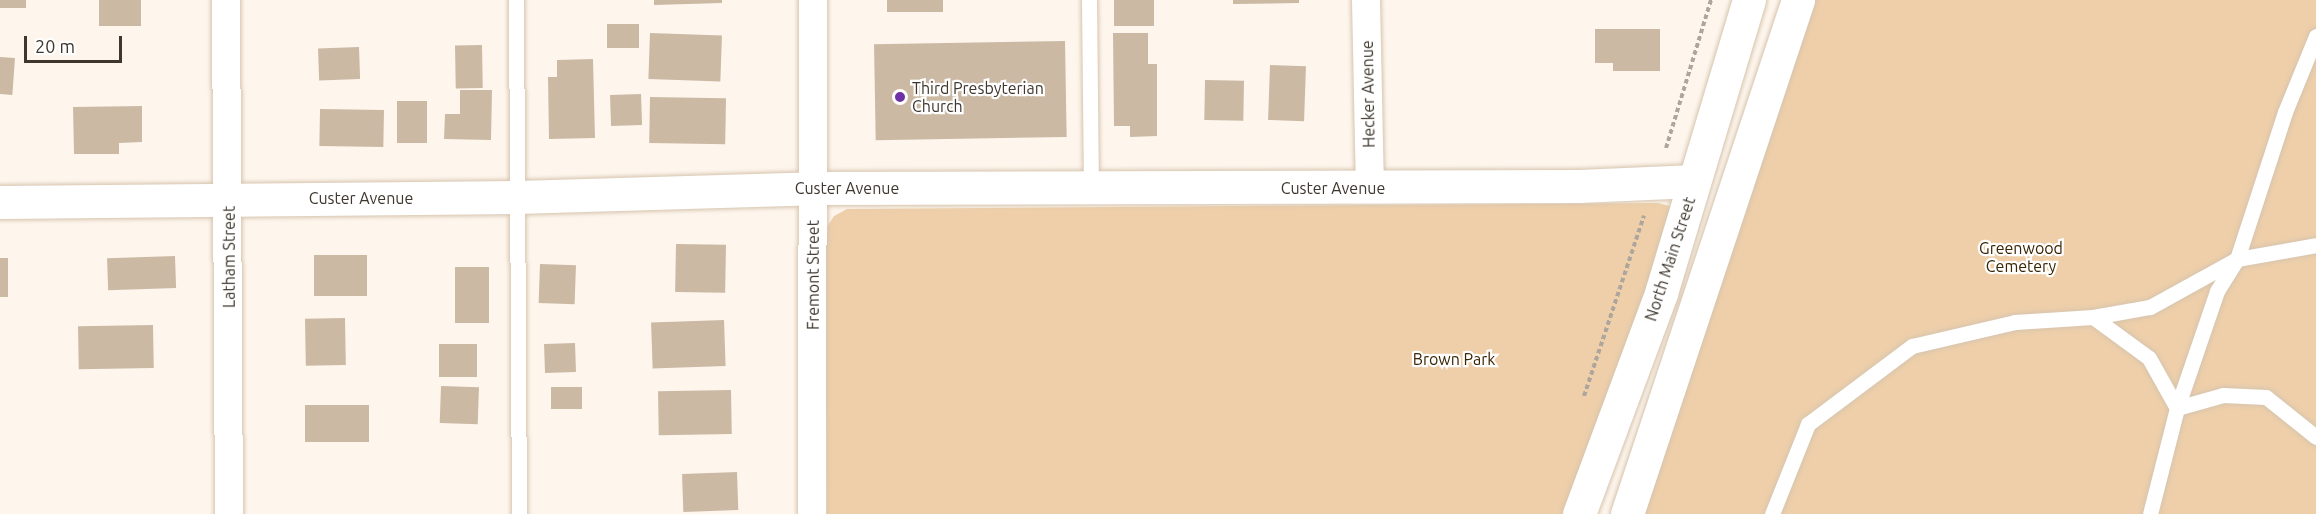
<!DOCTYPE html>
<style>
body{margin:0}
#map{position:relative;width:2316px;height:514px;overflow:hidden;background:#fef6ed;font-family:Ubuntu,sans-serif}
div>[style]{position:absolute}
.green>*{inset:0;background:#eecfaa}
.building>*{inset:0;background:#cbb9a4;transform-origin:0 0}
.path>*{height:4px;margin-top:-2px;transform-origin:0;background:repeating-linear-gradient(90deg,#ada69d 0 4.5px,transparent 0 7.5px)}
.roads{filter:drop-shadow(0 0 2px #d6c4ae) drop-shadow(0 0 2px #d6c4ae)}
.service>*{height:15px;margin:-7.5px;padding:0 7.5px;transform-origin:7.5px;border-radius:7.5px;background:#fff}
.minor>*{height:28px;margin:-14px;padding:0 14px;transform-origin:14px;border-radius:14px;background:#fff}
.tertiary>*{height:33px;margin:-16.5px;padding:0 16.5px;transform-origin:16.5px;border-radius:16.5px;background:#fff}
.primary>*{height:33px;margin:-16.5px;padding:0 16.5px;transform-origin:16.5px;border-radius:16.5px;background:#fff}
.dots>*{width:16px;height:16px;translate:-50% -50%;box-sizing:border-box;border:3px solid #fff;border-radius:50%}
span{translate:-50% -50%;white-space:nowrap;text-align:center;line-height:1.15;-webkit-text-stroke:4.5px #fff;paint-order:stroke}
.poi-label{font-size:16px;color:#3e372e}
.left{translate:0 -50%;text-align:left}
.street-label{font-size:16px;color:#3e372e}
.park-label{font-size:16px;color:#3a2402}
.scale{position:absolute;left:24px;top:36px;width:98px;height:27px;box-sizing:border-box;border:3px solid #3e372e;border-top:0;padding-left:8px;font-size:18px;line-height:21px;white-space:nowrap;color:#3e372e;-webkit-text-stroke:4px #fff;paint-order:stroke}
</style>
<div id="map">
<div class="green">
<div style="clip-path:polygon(1811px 0,2316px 0,2316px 514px,1642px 514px)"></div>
<div style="clip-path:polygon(1658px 203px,1674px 207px,1579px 514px,827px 514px,825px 230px,834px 216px,847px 209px)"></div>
</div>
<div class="building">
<div style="left:0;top:0;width:26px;height:8px"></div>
<div style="left:99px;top:0;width:42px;height:26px"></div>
<div style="clip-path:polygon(654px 0,722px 0,722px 3px,654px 5px)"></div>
<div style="left:887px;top:0;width:56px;height:12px"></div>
<div style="left:1114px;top:0;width:40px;height:26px"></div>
<div style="clip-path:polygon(1233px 0,1299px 0,1299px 3px,1233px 4px)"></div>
<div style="left:607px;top:24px;width:32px;height:24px"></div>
<div style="clip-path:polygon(1595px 29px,1660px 29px,1660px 71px,1613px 71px,1613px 63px,1595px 63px)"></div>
<div style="left:650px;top:33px;width:72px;height:46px;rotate:2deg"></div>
<div style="clip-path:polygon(1113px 33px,1148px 33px,1148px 64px,1157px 64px,1157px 136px,1130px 137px,1130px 126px,1114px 126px)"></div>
<div style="left:1065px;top:41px;width:96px;height:191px;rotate:89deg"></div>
<div style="left:482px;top:45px;width:43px;height:27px;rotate:89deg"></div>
<div style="left:359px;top:47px;width:32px;height:41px;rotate:88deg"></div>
<div style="left:0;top:57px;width:15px;height:37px;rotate:4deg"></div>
<div style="clip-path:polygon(593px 59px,595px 138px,549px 139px,548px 77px,557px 77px,557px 60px)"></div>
<div style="left:1270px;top:65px;width:36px;height:55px;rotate:2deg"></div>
<div style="left:1205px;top:80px;width:39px;height:40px;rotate:1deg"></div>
<div style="clip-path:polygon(460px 90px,492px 90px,491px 140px,444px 139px,445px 114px,460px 114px)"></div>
<div style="left:641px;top:94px;width:31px;height:31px;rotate:88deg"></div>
<div style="left:650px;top:97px;width:76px;height:46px;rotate:1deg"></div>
<div style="left:397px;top:101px;width:30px;height:42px"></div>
<div style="clip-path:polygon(142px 106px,142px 142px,119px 143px,119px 154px,74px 154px,73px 107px)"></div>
<div style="left:320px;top:109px;width:64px;height:37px;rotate:1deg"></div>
<div style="left:676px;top:244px;width:50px;height:48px;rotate:1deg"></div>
<div style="left:367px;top:255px;width:41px;height:53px;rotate:90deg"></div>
<div style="left:175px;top:256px;width:32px;height:68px;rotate:88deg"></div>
<div style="left:0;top:258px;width:8px;height:39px"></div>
<div style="left:540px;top:264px;width:36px;height:39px;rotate:2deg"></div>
<div style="left:489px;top:267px;width:56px;height:34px;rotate:90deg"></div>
<div style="left:345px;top:318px;width:47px;height:40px;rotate:89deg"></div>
<div style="left:724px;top:320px;width:46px;height:73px;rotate:88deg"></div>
<div style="left:153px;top:325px;width:43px;height:75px;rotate:89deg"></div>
<div style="left:575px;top:343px;width:29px;height:31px;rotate:88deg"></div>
<div style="left:439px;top:344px;width:38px;height:33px"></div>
<div style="left:441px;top:386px;width:38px;height:37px;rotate:2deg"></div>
<div style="left:582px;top:387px;width:22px;height:31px;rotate:90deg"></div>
<div style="left:731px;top:390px;width:44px;height:73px;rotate:89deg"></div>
<div style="left:369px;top:405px;width:37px;height:64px;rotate:90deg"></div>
<div style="left:737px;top:472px;width:38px;height:55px;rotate:88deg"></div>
</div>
<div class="path">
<div style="left:1666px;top:148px;width:155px;rotate:-73.1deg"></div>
<div style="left:1584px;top:396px;width:190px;rotate:-71.6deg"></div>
</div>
<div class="roads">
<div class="service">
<div style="left:516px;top:0;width:514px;rotate:89.67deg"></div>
<div style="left:1089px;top:0;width:188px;rotate:89.4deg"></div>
<div style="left:2093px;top:317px;width:69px;rotate:36.2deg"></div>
<div style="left:2149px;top:358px;width:57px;rotate:60.8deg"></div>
<div style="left:2177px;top:408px;width:48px;rotate:-15.8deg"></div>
<div style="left:2223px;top:395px;width:43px;rotate:2.7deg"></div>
<div style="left:2266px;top:397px;width:64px;rotate:38.7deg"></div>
<div style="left:1772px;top:514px;width:97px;rotate:-68.2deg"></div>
<div style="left:1808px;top:424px;width:130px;rotate:-36.9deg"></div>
<div style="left:1912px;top:346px;width:106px;rotate:-13.1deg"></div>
<div style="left:2015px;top:322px;width:78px;rotate:-3.7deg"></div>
<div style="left:2093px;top:317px;width:58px;rotate:-10deg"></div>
<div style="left:2150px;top:307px;width:99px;rotate:-28.9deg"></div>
<div style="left:2237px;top:259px;width:155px;rotate:-71.9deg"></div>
<div style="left:2285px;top:112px;width:82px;rotate:-67.8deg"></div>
<div style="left:2150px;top:514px;width:109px;rotate:-75.7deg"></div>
<div style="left:2177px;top:408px;width:124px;rotate:-71.1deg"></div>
<div style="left:2217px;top:291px;width:38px;rotate:-58deg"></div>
<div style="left:2237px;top:259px;width:80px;rotate:-10deg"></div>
</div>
<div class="minor">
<div style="left:226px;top:0;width:514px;rotate:89.67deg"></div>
<div style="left:1366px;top:0;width:188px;rotate:88.8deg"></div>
<div style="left:812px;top:514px;width:514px;rotate:-89.89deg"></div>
</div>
<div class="tertiary">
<div style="left:0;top:202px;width:517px;rotate:-0.55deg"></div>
<div style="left:517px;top:197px;width:297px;rotate:-1.7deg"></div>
<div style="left:814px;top:188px;width:765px;rotate:-0.15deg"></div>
<div style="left:1579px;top:186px;width:115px;rotate:-2.5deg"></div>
</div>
<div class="primary">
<div style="left:1579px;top:514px;width:236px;rotate:-69.6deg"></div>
<div style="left:1661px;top:293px;width:306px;rotate:-73.3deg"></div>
<div style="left:1627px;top:514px;width:542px;rotate:-71.6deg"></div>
</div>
</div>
<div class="dots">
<div style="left:900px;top:97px;background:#6e30a5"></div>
</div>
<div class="poi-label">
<span class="left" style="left:912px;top:97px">Third Presbyterian<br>Church</span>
</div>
<div class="street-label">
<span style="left:1368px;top:94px;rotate:-91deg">Hecker Avenue</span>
<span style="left:847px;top:188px">Custer Avenue</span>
<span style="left:1333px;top:188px">Custer Avenue</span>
<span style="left:361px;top:198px">Custer Avenue</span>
<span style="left:229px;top:257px;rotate:-90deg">Latham Street</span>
<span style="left:1670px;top:259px;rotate:-72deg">North Main Street</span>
<span style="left:813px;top:275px;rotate:-90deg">Fremont Street</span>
</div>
<div class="park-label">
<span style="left:2021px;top:257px">Greenwood<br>Cemetery</span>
<span style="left:1454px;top:359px">Brown Park</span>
</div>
<div class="scale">20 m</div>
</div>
